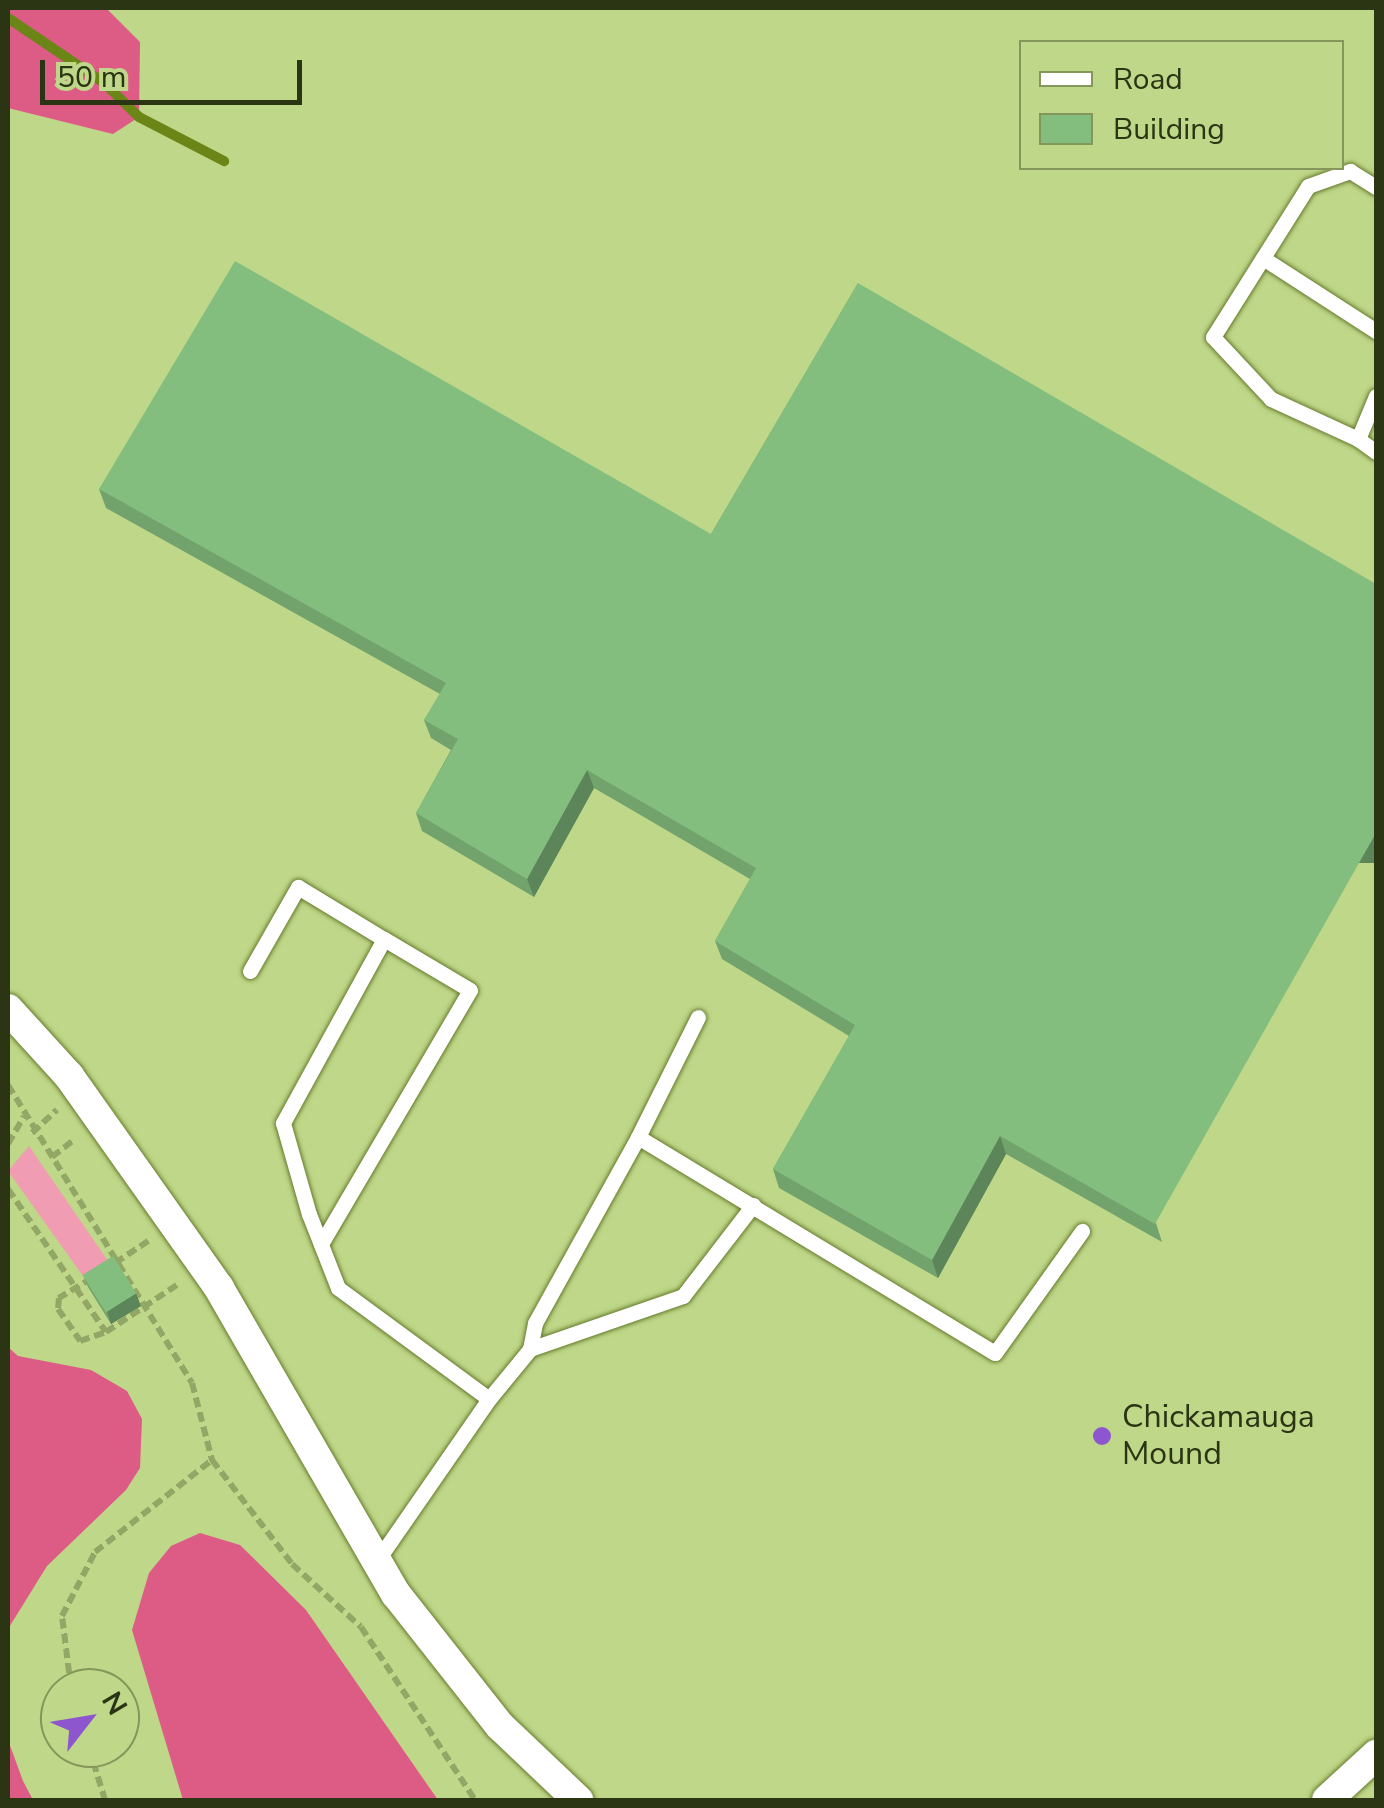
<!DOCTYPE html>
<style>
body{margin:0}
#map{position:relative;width:1384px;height:1808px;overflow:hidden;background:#bfd788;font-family:"Nunito Sans",sans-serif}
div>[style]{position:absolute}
.green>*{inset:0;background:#f09cb2}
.forest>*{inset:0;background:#dd5c86}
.stream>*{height:10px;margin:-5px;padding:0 5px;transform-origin:5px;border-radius:5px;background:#6b8516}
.path>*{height:6px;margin-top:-3px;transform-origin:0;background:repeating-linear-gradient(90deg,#92a665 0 10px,transparent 0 15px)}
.roads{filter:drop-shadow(0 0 2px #667b2d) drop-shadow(0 0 2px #667b2d)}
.service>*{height:15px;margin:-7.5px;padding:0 7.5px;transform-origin:7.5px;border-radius:7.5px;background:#fff}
.minor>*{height:30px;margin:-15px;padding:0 15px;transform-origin:15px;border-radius:15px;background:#fff}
.wall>*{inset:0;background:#72a36d}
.shaded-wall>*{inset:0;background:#5c8559;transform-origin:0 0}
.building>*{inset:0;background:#84be7f;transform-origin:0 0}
.dots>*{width:28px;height:28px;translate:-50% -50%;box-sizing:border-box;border:5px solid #bfd788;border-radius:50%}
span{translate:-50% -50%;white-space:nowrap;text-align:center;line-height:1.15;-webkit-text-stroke:9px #bfd788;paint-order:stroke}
.poi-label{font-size:32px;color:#2b3514}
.left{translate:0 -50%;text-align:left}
.frame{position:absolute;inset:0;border:10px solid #2b3514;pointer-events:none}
.legend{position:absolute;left:1019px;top:40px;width:325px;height:130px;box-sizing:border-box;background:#bfd788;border:2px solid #84965a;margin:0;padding:12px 18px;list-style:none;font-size:30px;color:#2b3514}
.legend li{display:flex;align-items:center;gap:20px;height:50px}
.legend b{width:50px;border:2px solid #84965a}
.north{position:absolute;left:40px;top:1668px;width:100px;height:100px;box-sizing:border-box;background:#bfd788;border:2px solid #84965a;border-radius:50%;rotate:59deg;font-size:28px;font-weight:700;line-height:40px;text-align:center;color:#2b3514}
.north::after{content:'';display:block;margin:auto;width:35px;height:45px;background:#8e56ce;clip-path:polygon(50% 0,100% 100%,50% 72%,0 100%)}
.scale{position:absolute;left:40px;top:60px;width:262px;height:45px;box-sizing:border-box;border:5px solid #2b3514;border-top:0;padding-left:12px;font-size:30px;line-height:35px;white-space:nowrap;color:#2b3514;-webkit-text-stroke:8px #bfd788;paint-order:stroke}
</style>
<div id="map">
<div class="green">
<div style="clip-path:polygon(29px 1146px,108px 1261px,92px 1273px,83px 1276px,8px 1171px)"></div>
</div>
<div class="forest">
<div style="clip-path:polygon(8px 8px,106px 8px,140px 42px,139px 117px,113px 134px,8px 108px)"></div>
<div style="clip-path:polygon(8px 1347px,18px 1356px,91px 1370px,127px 1391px,142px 1419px,140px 1468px,126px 1490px,47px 1566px,8px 1629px)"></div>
<div style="clip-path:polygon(200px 1533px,240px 1545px,306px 1610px,438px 1800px,183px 1800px,132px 1630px,149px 1573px,171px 1546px)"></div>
<div style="clip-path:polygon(8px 1740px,23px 1781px,33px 1800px,8px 1800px)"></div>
</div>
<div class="stream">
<div style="left:8px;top:18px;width:115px;rotate:34deg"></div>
<div style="left:103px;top:82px;width:50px;rotate:44.2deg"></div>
<div style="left:139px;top:117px;width:96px;rotate:27.4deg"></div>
</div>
<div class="path">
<div style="left:8px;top:1085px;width:350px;rotate:58.3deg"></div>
<div style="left:192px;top:1383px;width:80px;rotate:75.4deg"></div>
<div style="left:212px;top:1460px;width:131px;rotate:52.4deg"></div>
<div style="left:292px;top:1564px;width:93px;rotate:42.4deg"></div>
<div style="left:361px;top:1627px;width:207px;rotate:56.6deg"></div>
<div style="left:32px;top:1133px;width:34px;rotate:-43deg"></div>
<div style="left:8px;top:1144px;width:32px;rotate:-60deg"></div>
<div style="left:52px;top:1157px;width:29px;rotate:-38deg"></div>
<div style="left:8px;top:1189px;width:173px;rotate:55.6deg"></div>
<div style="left:106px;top:1332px;width:85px;rotate:-33.5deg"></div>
<div style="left:115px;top:1263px;width:43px;rotate:-33.7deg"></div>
<div style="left:92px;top:1278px;width:39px;rotate:149deg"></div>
<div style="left:59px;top:1298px;width:11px;rotate:95deg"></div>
<div style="left:58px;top:1309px;width:39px;rotate:55deg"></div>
<div style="left:80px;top:1341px;width:28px;rotate:-19deg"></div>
<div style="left:71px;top:1688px;width:73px;rotate:-97.1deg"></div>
<div style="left:62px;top:1616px;width:72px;rotate:-62.7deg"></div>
<div style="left:95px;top:1552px;width:149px;rotate:-38.2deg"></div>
<div style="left:89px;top:1748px;width:54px;rotate:72.9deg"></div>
</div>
<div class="roads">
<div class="service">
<div style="left:1263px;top:258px;width:135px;rotate:32.9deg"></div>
<div style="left:1376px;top:396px;width:47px;rotate:112.7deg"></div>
<div style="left:1358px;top:439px;width:22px;rotate:36deg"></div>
<div style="left:1358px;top:439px;width:96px;rotate:-155.3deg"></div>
<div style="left:1271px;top:399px;width:85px;rotate:-133.1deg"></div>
<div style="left:1213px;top:337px;width:178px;rotate:-57.8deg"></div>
<div style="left:1308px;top:186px;width:45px;rotate:-19.7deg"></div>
<div style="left:1350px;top:171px;width:31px;rotate:32deg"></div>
<div style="left:250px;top:971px;width:97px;rotate:-60.3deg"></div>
<div style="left:298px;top:887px;width:100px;rotate:31.2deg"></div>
<div style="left:638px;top:1137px;width:134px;rotate:-63.4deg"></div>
<div style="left:321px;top:1244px;width:294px;rotate:-59.6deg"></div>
<div style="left:470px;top:990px;width:100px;rotate:-149.3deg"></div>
<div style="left:384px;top:939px;width:210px;rotate:118.8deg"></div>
<div style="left:283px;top:1123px;width:95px;rotate:74.1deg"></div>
<div style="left:309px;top:1214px;width:79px;rotate:68.6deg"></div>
<div style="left:338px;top:1288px;width:187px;rotate:36.3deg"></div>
<div style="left:489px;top:1399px;width:197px;rotate:124.7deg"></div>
<div style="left:530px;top:1349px;width:162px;rotate:-19.1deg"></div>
<div style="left:683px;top:1296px;width:115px;rotate:-52.4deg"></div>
<div style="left:489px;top:1399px;width:65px;rotate:-50.6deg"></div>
<div style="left:530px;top:1349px;width:26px;rotate:-79deg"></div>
<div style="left:535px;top:1323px;width:213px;rotate:-61deg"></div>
<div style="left:638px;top:1137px;width:417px;rotate:31.2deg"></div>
<div style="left:995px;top:1353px;width:150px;rotate:-54.5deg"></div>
</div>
<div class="minor">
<div style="left:8px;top:1009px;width:91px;rotate:47.7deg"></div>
<div style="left:69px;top:1076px;width:260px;rotate:54.7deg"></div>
<div style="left:219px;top:1288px;width:354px;rotate:60deg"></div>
<div style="left:396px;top:1594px;width:168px;rotate:51.8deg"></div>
<div style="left:500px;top:1726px;width:108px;rotate:43.5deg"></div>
<div style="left:1327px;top:1800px;width:67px;rotate:-42.6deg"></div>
</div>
</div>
<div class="wall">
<div style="clip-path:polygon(858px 283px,1162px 1242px,1006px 1154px,938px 1278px,779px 1188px,773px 1169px,849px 1036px,722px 959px,715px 941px,750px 879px,594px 788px,534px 897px,422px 831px,416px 813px,451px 750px,431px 738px,424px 720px,440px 694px,106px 508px,99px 489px,711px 534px)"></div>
<div style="clip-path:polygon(83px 1275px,141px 1306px,111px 1324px,88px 1287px)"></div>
</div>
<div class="shaded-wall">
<div style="clip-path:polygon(587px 770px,594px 788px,534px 897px,527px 879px)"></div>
<div style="left:1376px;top:833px;width:30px;height:449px;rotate:90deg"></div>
<div style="clip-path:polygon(1000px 1136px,1006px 1154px,938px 1278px,932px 1260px)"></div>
<div style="clip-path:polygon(136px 1293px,141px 1306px,111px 1324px,107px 1311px)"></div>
</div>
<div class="building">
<div style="clip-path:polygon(235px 261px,711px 534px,858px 283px,1376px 584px,1376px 833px,1155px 1224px,1000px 1136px,932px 1260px,773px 1169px,855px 1025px,715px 941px,756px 868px,587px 770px,527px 879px,416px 813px,458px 739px,424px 720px,446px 683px,99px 489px)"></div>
<div style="left:113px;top:1256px;width:44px;height:36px;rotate:58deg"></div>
</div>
<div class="dots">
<div style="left:1102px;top:1436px;background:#8e56ce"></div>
</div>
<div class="poi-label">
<span class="left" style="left:1122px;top:1436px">Chickamauga<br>Mound</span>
</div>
<div class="frame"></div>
<ul class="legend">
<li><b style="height:12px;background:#fff"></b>Road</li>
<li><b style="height:28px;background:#84be7f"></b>Building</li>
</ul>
<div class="north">N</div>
<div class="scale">50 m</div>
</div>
